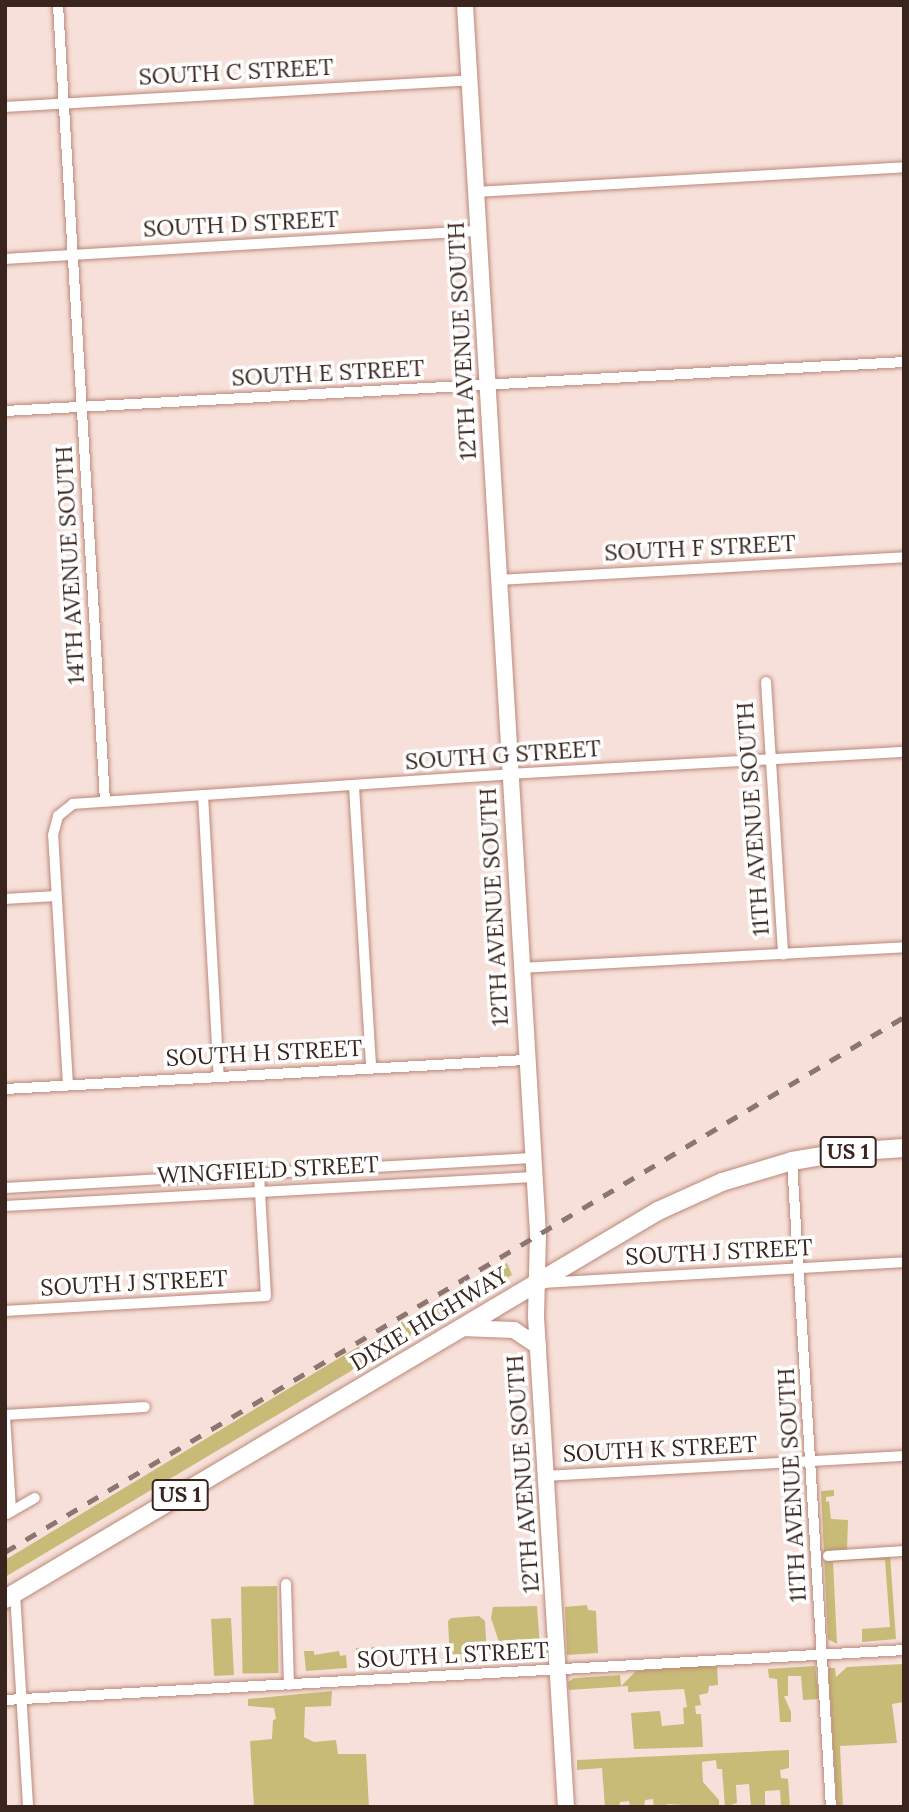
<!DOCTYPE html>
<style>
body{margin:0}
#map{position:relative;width:909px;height:1812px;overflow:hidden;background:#f7e0d9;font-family:Lora,serif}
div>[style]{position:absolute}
.green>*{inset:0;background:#c8ba77;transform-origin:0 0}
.roads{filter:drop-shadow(0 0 2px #bb8878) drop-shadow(0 0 2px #bb8878)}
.street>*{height:10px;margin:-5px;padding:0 5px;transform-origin:5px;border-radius:5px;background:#fff}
.secondary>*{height:16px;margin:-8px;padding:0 8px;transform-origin:8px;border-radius:8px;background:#fff}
.primary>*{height:18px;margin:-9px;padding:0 9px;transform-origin:9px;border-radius:9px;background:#fff}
.rail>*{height:4.5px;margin-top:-2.25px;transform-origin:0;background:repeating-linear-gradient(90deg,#8c766f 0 12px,transparent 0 24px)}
span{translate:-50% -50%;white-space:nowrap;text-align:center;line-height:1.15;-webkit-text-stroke:7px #fff;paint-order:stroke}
.shield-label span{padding:2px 5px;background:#fff;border:2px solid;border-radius:5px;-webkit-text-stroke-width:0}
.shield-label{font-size:21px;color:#39251e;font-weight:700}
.street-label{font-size:23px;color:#39251e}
.frame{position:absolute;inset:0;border:7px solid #39251e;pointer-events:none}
</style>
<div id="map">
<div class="green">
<div style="clip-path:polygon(507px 1263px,512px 1275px,5px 1577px,5px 1560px,351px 1351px)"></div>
<div style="clip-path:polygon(834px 1490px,834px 1496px,826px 1497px,826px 1502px,829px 1501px,831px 1519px,848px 1520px,847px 1550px,890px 1556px,896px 1639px,862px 1642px,862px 1629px,890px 1627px,885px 1560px,858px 1560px,833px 1562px,837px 1644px,828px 1639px,821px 1491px)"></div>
<div style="left:277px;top:1586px;width:87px;height:36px;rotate:89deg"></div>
<div style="clip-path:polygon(587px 1605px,588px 1610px,596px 1611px,598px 1653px,567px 1655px,565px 1607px)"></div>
<div style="clip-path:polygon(537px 1606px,540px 1647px,530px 1656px,504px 1657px,491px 1618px,493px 1607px)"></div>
<div style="clip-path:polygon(479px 1616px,485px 1621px,487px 1659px,450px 1661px,448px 1621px,451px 1618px)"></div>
<div style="left:231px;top:1618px;width:57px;height:20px;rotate:87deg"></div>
<div style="left:375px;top:1647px;width:21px;height:19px;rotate:87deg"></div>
<div style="clip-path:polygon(304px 1651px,314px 1651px,314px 1655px,339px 1651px,340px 1656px,346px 1655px,347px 1668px,306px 1671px)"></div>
<div style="clip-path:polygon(717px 1664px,718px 1685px,709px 1686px,708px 1693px,699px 1695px,701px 1705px,695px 1706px,696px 1714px,701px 1714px,703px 1747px,634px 1749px,631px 1713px,660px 1711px,662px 1726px,684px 1724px,683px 1708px,687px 1707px,684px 1689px,628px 1692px,628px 1686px,569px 1690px,568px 1682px,574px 1678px,620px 1675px,621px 1686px,636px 1671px)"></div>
<div style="clip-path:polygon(904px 1664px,904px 1702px,892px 1704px,897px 1743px,840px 1746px,843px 1807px,837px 1807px,828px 1668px,835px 1668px,836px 1677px,847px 1667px)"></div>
<div style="clip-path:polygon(815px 1666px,819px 1699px,803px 1700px,801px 1676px,788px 1676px,788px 1696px,784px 1696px,791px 1712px,791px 1722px,780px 1722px,777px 1679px,769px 1678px,768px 1669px)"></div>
<div style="clip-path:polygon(332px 1691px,331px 1706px,305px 1707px,304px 1737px,314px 1742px,336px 1740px,338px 1754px,366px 1754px,369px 1807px,254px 1807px,250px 1741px,272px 1739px,273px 1720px,276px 1719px,274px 1708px,248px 1706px,248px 1699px)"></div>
<div style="clip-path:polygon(789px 1750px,789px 1768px,780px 1770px,781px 1778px,788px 1779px,790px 1807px,781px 1807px,780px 1790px,765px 1791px,765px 1807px,751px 1807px,749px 1784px,736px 1785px,737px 1803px,725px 1807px,722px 1769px,717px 1769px,716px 1760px,702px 1762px,703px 1782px,719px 1800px,719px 1807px,667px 1804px,667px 1807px,654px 1807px,653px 1799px,645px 1800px,644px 1807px,630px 1807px,629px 1801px,620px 1802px,619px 1807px,605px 1807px,602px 1768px,577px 1770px,577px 1760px)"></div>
</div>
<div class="roads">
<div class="street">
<div style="left:58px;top:5px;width:797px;rotate:86.62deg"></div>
<div style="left:5px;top:107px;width:466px;rotate:-3.3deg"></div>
<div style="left:476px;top:192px;width:429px;rotate:-3.3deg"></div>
<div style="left:5px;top:259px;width:474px;rotate:-3.4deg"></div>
<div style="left:5px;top:411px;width:900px;rotate:-3.12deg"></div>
<div style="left:498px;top:580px;width:407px;rotate:-3.2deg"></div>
<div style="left:766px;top:682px;width:273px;rotate:86.4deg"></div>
<div style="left:354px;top:787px;width:282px;rotate:86.5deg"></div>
<div style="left:203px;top:795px;width:282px;rotate:86.8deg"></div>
<div style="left:5px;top:899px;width:51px;rotate:-3.4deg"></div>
<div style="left:520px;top:968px;width:385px;rotate:-3.1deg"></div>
<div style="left:68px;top:1085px;width:250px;rotate:-93.4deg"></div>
<div style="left:53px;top:835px;width:20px;rotate:-75deg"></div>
<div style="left:58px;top:816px;width:19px;rotate:-39deg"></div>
<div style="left:73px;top:804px;width:437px;rotate:-3.9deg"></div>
<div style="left:509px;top:774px;width:396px;rotate:-3.2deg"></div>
<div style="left:5px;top:1089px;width:522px;rotate:-3.19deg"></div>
<div style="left:792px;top:1161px;width:647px;rotate:86.55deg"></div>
<div style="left:5px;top:1188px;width:528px;rotate:-3.26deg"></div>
<div style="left:5px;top:1206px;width:530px;rotate:-3.14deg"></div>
<div style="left:543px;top:1283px;width:362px;rotate:-3.3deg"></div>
<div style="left:5px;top:1311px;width:261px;rotate:-3.3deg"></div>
<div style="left:266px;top:1296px;width:122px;rotate:-93.3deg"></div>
<div style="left:5px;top:1415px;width:140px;rotate:-3.3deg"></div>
<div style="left:5px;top:1417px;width:94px;rotate:86.3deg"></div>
<div style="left:11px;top:1511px;width:6px;rotate:-171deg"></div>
<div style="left:545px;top:1476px;width:360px;rotate:-3.2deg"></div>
<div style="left:7px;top:1514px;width:32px;rotate:-30deg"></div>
<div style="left:828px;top:1556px;width:76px;rotate:-3.8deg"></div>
<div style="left:286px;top:1584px;width:101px;rotate:88.3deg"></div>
<div style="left:15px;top:1593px;width:214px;rotate:86.5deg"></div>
<div style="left:5px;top:1700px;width:900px;rotate:-3.18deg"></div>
</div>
<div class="secondary">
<div style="left:465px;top:5px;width:1231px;rotate:86.6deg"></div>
<div style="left:538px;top:1234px;width:83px;rotate:91.4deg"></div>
<div style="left:536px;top:1317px;width:491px;rotate:86.5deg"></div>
<div style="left:461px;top:1328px;width:53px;rotate:2.2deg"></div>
<div style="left:514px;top:1330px;width:29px;rotate:34deg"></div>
</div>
<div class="primary">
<div style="left:5px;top:1599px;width:760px;rotate:-30.72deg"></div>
<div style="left:658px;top:1211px;width:70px;rotate:-24.4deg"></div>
<div style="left:722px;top:1182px;width:73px;rotate:-16.7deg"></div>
<div style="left:792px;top:1161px;width:55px;rotate:-9.5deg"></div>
<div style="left:846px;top:1152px;width:58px;rotate:-3.9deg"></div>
</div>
</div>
<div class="rail">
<div style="left:5px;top:1552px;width:1046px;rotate:-30.76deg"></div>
</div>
<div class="shield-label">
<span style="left:848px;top:1152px">US 1</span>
<span style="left:180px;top:1495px">US 1</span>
</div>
<div class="street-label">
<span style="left:236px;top:72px;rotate:-3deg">SOUTH C STREET</span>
<span style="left:241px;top:224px;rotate:-3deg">SOUTH D STREET</span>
<span style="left:462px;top:341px;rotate:-93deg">12TH AVENUE SOUTH</span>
<span style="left:328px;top:373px;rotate:-3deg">SOUTH E STREET</span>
<span style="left:700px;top:548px;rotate:-3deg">SOUTH F STREET</span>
<span style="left:70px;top:565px;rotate:-93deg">14TH AVENUE SOUTH</span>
<span style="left:503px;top:755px;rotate:-4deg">SOUTH G STREET</span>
<span style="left:753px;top:819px;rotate:-94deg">11TH AVENUE SOUTH</span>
<span style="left:494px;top:907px;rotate:-93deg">12TH AVENUE SOUTH</span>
<span style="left:264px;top:1053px;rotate:-3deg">SOUTH H STREET</span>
<span style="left:268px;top:1170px;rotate:-3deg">WINGFIELD STREET</span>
<span style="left:719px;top:1252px;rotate:-3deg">SOUTH J STREET</span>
<span style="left:134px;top:1283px;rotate:-3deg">SOUTH J STREET</span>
<span style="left:429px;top:1319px;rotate:-31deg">DIXIE HIGHWAY</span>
<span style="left:660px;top:1449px;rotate:-3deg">SOUTH K STREET</span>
<span style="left:523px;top:1474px;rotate:-94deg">12TH AVENUE SOUTH</span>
<span style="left:792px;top:1485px;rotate:-93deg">11TH AVENUE SOUTH</span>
<span style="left:453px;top:1655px;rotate:-3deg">SOUTH L STREET</span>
</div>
<div class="frame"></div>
</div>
